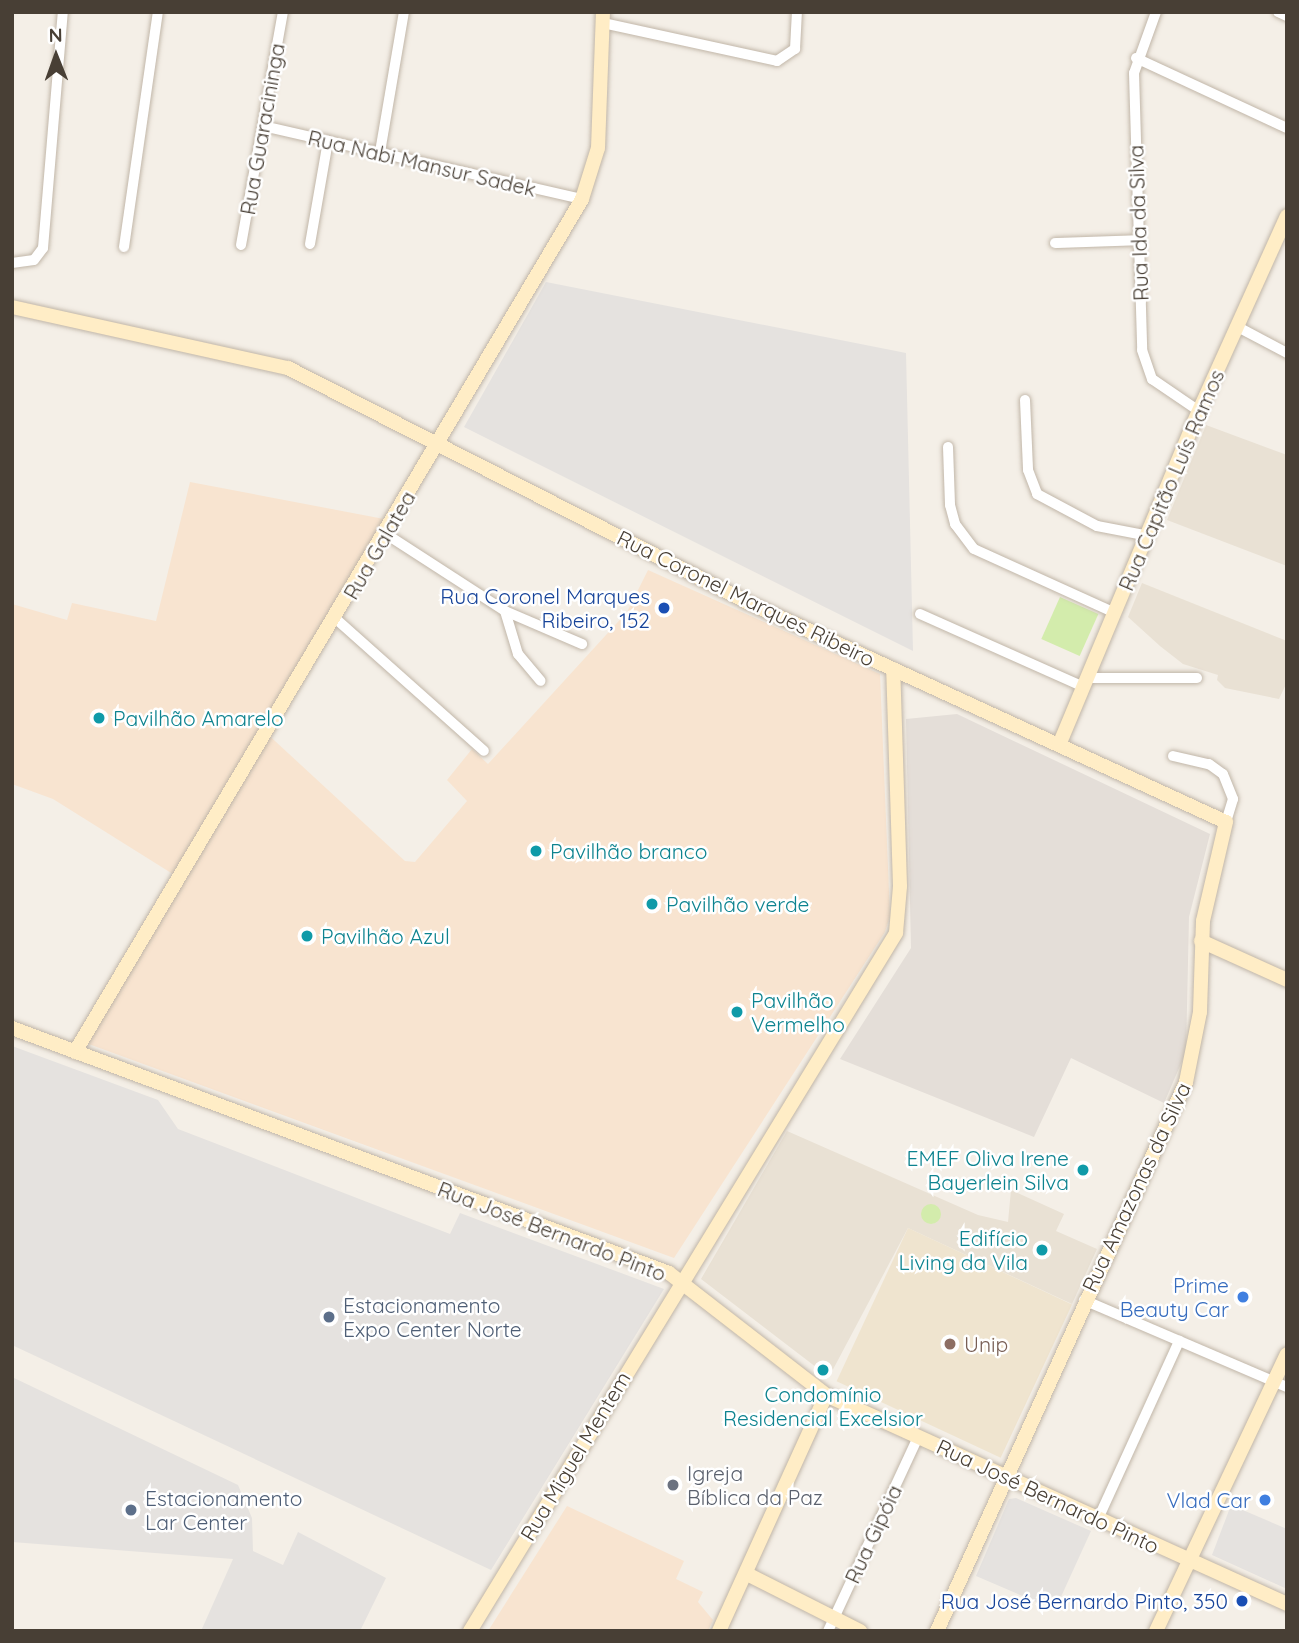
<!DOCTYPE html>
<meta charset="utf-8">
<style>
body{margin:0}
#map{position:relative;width:1299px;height:1643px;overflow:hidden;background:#f4efe7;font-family:Quicksand,sans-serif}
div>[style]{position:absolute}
.residential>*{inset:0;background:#e9e1d4}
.commercial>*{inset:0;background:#f8e4d0}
.industrial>*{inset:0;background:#e4ded8}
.education>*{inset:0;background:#efe4cf;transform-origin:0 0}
.green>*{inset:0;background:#d3ecac;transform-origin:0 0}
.round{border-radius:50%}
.parking>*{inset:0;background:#e5e2df}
.roads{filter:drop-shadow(0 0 2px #c1b6a8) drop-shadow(0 0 2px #c1b6a8)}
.street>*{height:10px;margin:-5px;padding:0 5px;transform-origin:5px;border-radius:5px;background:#fff}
.secondary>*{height:14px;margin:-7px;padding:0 7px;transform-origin:7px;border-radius:7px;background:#ffedc6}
.dots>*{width:19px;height:19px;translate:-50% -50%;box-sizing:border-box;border:4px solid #fff;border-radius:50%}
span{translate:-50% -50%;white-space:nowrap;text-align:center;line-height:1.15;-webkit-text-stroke:5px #fff;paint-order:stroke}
.street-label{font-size:21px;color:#483f35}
.transit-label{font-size:21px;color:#164399}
.right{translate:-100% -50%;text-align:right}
.culture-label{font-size:21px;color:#0d838f}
.left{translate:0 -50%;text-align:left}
.shop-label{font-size:21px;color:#366cbe}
.service-label{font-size:21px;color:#4e5e75}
.education-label{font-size:21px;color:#785e54}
.worship-label{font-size:21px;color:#5b616d}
.frame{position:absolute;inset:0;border:14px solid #483f35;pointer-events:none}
.north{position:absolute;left:21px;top:21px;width:70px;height:70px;-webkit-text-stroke:5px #fff;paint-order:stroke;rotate:359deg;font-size:19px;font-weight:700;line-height:28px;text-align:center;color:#483f35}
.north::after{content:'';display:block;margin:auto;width:24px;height:32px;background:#483f35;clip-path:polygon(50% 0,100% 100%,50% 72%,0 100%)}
</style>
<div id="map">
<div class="residential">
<div style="clip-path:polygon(1206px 425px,1287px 455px,1287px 566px,1167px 520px)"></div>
<div style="clip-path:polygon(1142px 583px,1287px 641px,1287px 682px,1279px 699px,1225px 688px,1217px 680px,1218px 675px,1183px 664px,1160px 646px,1128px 617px)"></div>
<div style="clip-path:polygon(787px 1131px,978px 1215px,1008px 1222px,1011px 1190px,1064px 1214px,1056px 1231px,1097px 1249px,1072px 1304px,908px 1228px,829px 1377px,701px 1279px)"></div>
</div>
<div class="commercial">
<div style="clip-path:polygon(190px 482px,384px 519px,262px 729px,405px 861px,415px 862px,467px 801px,447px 780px,472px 749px,488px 764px,627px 612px,648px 570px,880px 674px,890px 916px,885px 932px,674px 1258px,75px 1039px,176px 876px,53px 799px,12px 784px,12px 604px,67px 620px,72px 603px,156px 621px)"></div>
<div style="clip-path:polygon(567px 1506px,684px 1561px,676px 1579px,703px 1592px,698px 1602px,713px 1620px,708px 1631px,488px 1631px)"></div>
</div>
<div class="industrial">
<div style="clip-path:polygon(957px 714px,1210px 834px,1189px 917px,1186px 1052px,1164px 1103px,1071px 1058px,1034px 1137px,840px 1059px,911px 948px,906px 719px)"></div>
</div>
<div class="education">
<div style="left:908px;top:1228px;width:181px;height:169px;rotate:25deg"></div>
</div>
<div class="green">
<div style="left:1060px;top:597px;width:42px;height:46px;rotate:24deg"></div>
<div class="round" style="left:921px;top:1204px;width:20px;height:20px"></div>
</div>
<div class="parking">
<div style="clip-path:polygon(546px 282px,906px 353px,913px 651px,464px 427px)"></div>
<div style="clip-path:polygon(12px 1046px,158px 1100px,178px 1129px,450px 1234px,460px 1213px,664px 1289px,491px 1570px,12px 1345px)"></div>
<div style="clip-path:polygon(12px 1377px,238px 1485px,252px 1518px,253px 1551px,283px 1565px,298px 1532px,386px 1578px,360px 1631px,201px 1631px,233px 1559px,12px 1542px)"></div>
<div style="clip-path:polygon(1016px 1498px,1091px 1531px,1055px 1610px,976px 1576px,1009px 1499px)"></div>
<div style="clip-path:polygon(1231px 1505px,1287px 1529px,1287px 1589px,1212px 1555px)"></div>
</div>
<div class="roads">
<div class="street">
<div style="left:1156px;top:12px;width:65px;rotate:109.8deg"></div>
<div style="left:1134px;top:73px;width:277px;rotate:88.3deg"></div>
<div style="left:1142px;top:350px;width:31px;rotate:71deg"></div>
<div style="left:1152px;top:379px;width:57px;rotate:34.2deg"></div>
<div style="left:1278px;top:12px;width:10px;rotate:24deg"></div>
<div style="left:603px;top:23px;width:178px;rotate:12.3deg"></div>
<div style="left:777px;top:61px;width:22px;rotate:-34deg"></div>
<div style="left:795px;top:49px;width:37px;rotate:-87deg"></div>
<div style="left:1136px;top:58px;width:166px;rotate:24.9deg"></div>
<div style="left:263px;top:126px;width:327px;rotate:12.9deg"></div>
<div style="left:380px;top:152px;width:142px;rotate:-80.3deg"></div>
<div style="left:1055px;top:243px;width:84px;rotate:-2deg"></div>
<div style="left:310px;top:244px;width:105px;rotate:-80.1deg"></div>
<div style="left:241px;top:245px;width:237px;rotate:-79.8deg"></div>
<div style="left:124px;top:247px;width:237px;rotate:-81.8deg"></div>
<div style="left:12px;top:263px;width:22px;rotate:-8deg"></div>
<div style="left:34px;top:260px;width:15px;rotate:-53deg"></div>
<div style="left:43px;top:248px;width:237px;rotate:-85.2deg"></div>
<div style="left:1236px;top:326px;width:58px;rotate:27.9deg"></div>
<div style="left:1025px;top:400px;width:70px;rotate:87.5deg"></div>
<div style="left:1028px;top:470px;width:26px;rotate:69deg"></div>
<div style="left:1037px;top:494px;width:68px;rotate:28.1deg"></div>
<div style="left:1097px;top:526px;width:53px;rotate:10.9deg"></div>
<div style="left:948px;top:447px;width:58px;rotate:88deg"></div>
<div style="left:950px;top:505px;width:20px;rotate:75deg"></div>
<div style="left:955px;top:524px;width:31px;rotate:53deg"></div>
<div style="left:974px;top:549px;width:155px;rotate:24.4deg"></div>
<div style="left:386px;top:534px;width:142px;rotate:32.9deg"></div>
<div style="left:505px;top:611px;width:45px;rotate:73.2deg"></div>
<div style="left:518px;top:654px;width:35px;rotate:50deg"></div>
<div style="left:505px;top:611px;width:84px;rotate:23.2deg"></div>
<div style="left:920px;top:614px;width:180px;rotate:24deg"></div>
<div style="left:336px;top:619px;width:198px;rotate:41.7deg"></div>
<div style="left:1088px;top:678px;width:109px"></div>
<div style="left:1173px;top:756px;width:37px;rotate:13deg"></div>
<div style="left:1209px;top:764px;width:17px;rotate:36deg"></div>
<div style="left:1223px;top:774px;width:27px;rotate:68deg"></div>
<div style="left:1233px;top:799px;width:24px;rotate:107deg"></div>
<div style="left:1084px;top:1300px;width:221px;rotate:23.2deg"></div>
<div style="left:1098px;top:1519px;width:196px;rotate:-65.5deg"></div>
<div style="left:828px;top:1631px;width:214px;rotate:-65.1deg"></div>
</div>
<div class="secondary">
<div style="left:12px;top:307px;width:283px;rotate:12.5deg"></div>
<div style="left:288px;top:368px;width:515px;rotate:27.01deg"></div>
<div style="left:747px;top:602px;width:527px;rotate:24.67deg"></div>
<div style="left:1226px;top:822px;width:102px;rotate:103.1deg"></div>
<div style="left:1203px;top:921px;width:91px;rotate:91.9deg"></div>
<div style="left:1200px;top:1012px;width:71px;rotate:101.3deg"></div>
<div style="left:1186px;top:1082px;width:603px;rotate:114.4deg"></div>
<div style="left:1059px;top:745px;width:348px;rotate:-67.3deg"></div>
<div style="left:1193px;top:424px;width:228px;rotate:-65.7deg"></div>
<div style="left:1201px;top:941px;width:94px;rotate:24.4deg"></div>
<div style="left:12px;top:1028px;width:701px;rotate:20.45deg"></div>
<div style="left:669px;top:1273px;width:199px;rotate:37.8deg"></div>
<div style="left:826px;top:1395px;width:506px;rotate:24.39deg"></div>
<div style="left:75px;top:1052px;width:992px;rotate:-59.27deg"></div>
<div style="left:582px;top:199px;width:53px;rotate:-72.6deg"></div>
<div style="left:598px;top:148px;width:136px;rotate:-87.9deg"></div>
<div style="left:747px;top:1574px;width:127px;rotate:26.8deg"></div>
<div style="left:470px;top:1631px;width:818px;rotate:-58.6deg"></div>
<div style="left:896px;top:933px;width:47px;rotate:-85.1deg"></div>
<div style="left:900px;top:886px;width:217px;rotate:-91.8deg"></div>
<div style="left:719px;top:1631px;width:259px;rotate:-65.6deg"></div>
<div style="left:1156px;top:1631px;width:306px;rotate:-64.7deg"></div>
</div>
</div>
<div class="dots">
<div style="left:664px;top:608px;background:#1a4fb4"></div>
<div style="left:99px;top:718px;background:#0f9aa8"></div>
<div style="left:536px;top:851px;background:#0f9aa8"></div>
<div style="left:652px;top:904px;background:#0f9aa8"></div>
<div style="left:307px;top:936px;background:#0f9aa8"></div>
<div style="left:737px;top:1012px;background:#0f9aa8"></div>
<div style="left:1083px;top:1170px;background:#0f9aa8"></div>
<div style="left:1042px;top:1250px;background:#0f9aa8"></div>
<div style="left:1243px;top:1297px;background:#3f7fe0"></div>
<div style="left:329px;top:1317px;background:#5c6f8a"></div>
<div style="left:950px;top:1344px;background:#8d6e63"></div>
<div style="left:823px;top:1370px;background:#0f9aa8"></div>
<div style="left:673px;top:1485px;background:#6b7280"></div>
<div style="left:1265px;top:1500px;background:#3f7fe0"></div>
<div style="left:131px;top:1510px;background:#5c6f8a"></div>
<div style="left:1242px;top:1601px;background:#1a4fb4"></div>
</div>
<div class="street-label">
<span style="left:262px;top:129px;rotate:-80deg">Rua Guaracininga</span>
<span style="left:422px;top:163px;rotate:13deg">Rua Nabi Mansur Sadek</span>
<span style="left:1138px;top:223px;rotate:-92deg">Rua Ida da Silva</span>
<span style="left:1171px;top:480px;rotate:-67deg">Rua Capitão Luís Ramos</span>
<span style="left:379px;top:545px;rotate:-60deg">Rua Galatea</span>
<span style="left:746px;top:598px;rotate:26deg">Rua Coronel Marques Ribeiro</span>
<span style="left:1136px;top:1187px;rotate:-65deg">Rua Amazonas da Silva</span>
<span style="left:552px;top:1231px;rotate:21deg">Rua José Bernardo Pinto</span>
<span style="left:575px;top:1456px;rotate:-59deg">Rua Miguel Mentem</span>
<span style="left:1048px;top:1496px;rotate:25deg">Rua José Bernardo Pinto</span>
<span style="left:873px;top:1534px;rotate:-65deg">Rua Gipóia</span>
</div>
<div class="transit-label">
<span class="right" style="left:650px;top:608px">Rua Coronel Marques<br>Ribeiro, 152</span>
<span class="right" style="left:1228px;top:1601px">Rua José Bernardo Pinto, 350</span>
</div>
<div class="culture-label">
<span class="left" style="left:113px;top:718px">Pavilhão Amarelo</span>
<span class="left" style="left:550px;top:851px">Pavilhão branco</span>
<span class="left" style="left:666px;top:904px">Pavilhão verde</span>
<span class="left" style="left:321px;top:936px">Pavilhão Azul</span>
<span class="left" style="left:751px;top:1012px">Pavilhão<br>Vermelho</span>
<span class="right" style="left:1069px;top:1170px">EMEF Oliva Irene<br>Bayerlein Silva</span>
<span class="right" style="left:1028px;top:1250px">Edifício<br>Living da Vila</span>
<span style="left:823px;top:1406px">Condomínio<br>Residencial Excelsior</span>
</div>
<div class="shop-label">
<span class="right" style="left:1229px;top:1297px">Prime<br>Beauty Car</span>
<span class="right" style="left:1251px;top:1500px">Vlad Car</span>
</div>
<div class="service-label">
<span class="left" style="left:343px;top:1317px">Estacionamento<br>Expo Center Norte</span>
<span class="left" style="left:145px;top:1510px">Estacionamento<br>Lar Center</span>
</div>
<div class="education-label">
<span class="left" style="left:964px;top:1344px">Unip</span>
</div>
<div class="worship-label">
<span class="left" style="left:687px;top:1485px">Igreja<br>Bíblica da Paz</span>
</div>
<div class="frame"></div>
<div class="north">N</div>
</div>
